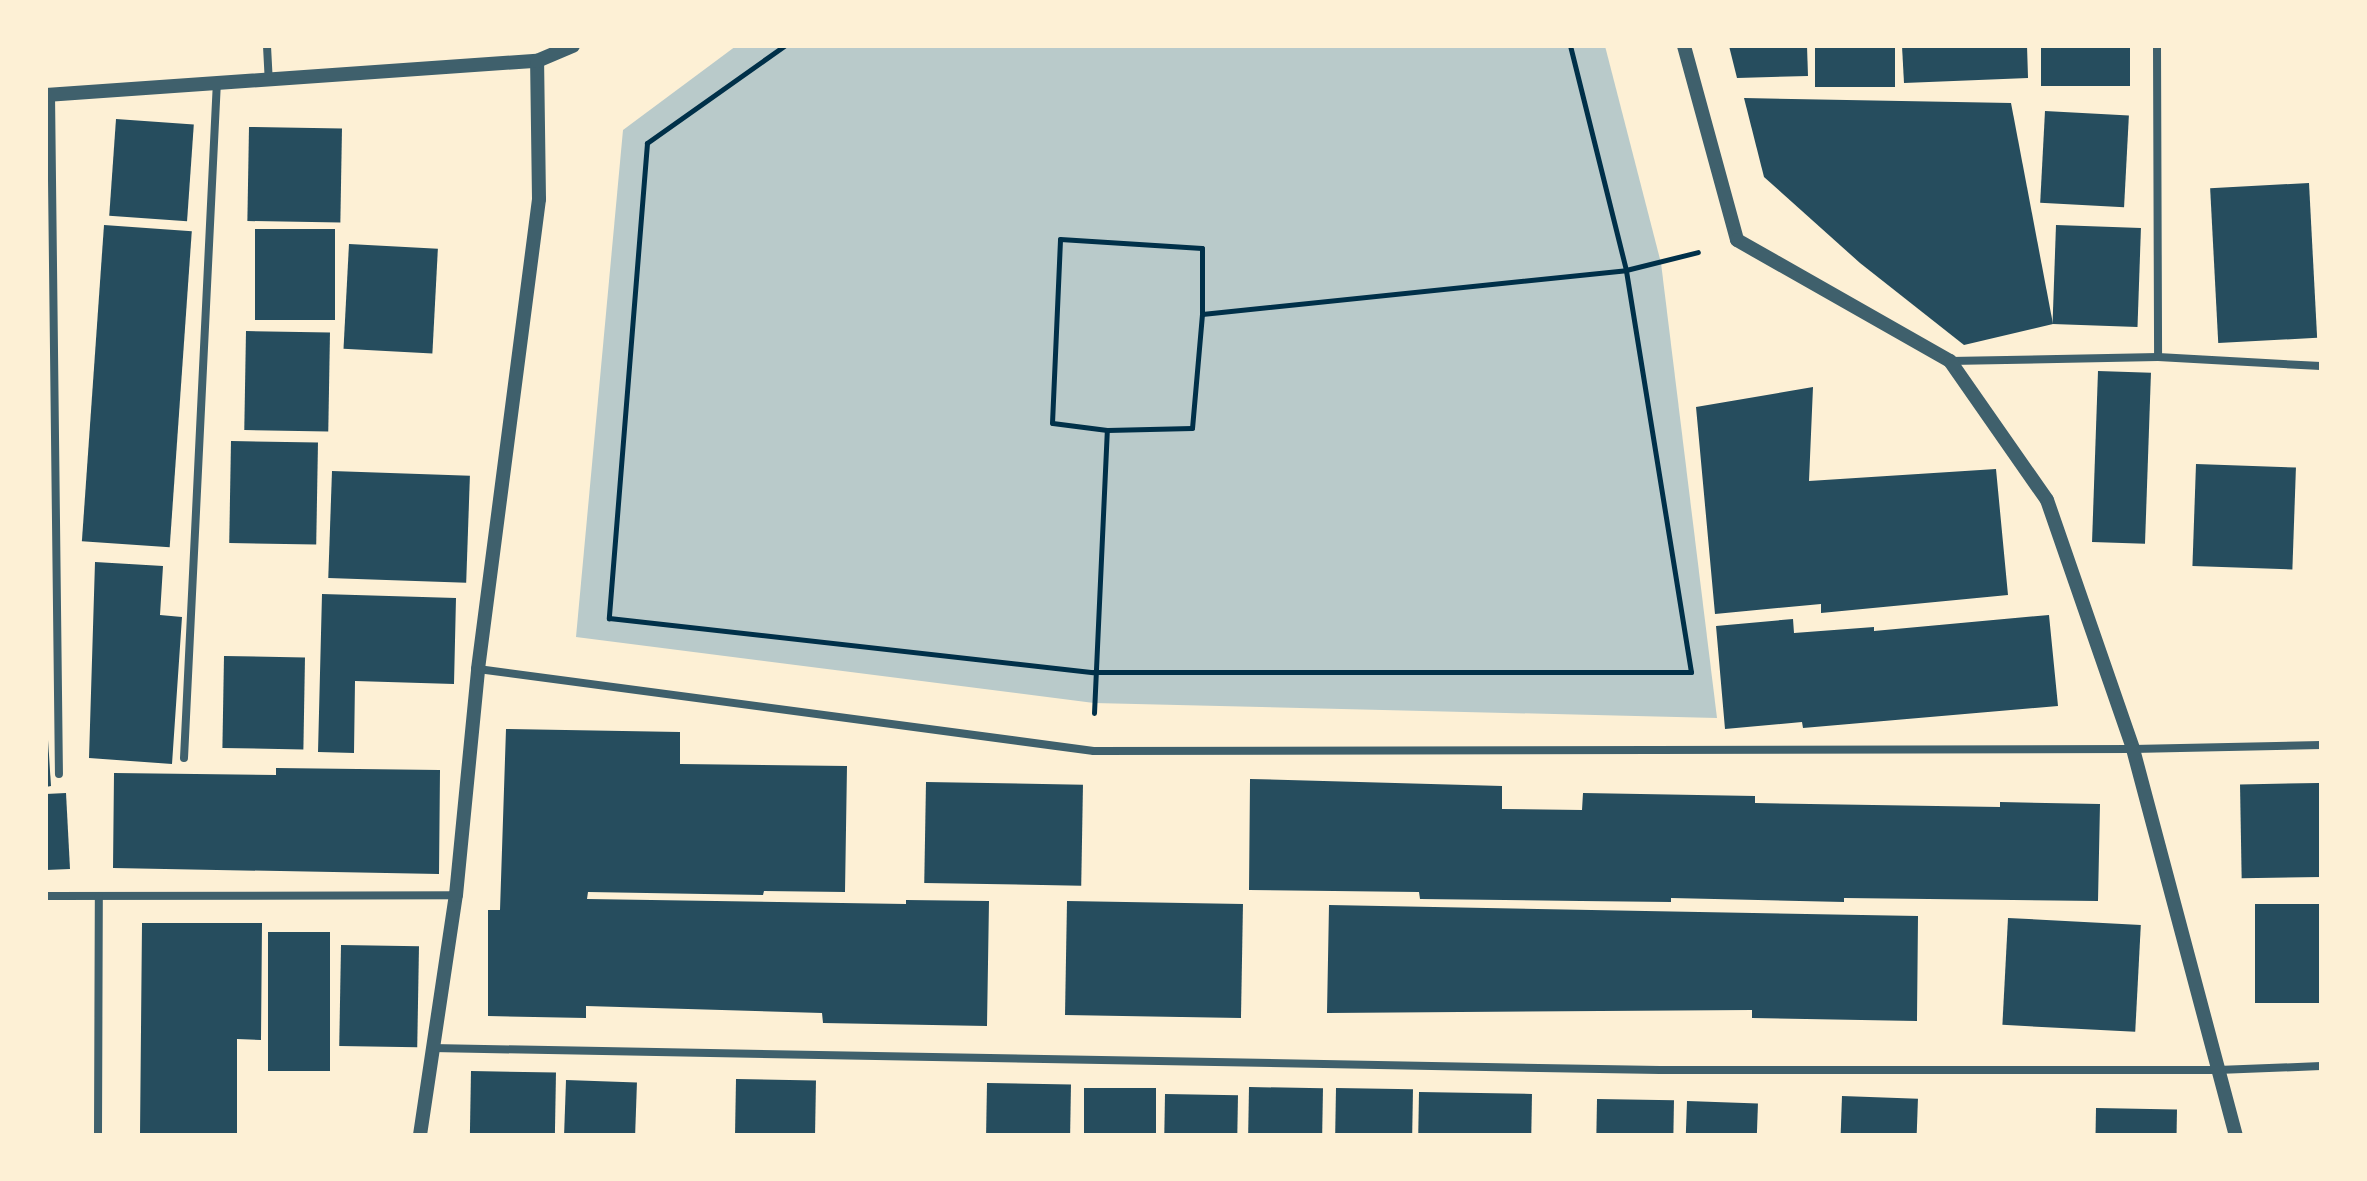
<!DOCTYPE html>
<style>
body{margin:0}
#map{position:relative;width:2367px;height:1181px;overflow:hidden;background:#fdf0d5;font-family:"Exo 2",sans-serif}
div>[style]{position:absolute}
.green>*{inset:0;background:#b9caca}
.building>*{inset:0;background:#264d5e;transform-origin:0 0}
.path>*{height:5px;margin:-2.5px;padding:0 2.5px;transform-origin:2.5px;border-radius:2.5px;background:#003049}
.minor>*{height:8px;margin:-4px;padding:0 4px;transform-origin:4px;border-radius:4px;background:#3f606c}
.tertiary>*{height:14px;margin:-7px;padding:0 7px;transform-origin:7px;border-radius:7px;background:#3f606c}
span{translate:-50% -50%;white-space:nowrap;text-align:center;line-height:1.15;-webkit-text-stroke:6px #fdf0d5;paint-order:stroke}
.frame{position:absolute;inset:0;border:48px solid #fdf0d5;pointer-events:none}
</style>
<div id="map">
<div class="green">
<div style="clip-path:polygon(736px 46px,1605px 46px,1661px 263px,1717px 718px,1094px 703px,576px 637px,623px 130px)"></div>
</div>
<div class="building">
<div style="clip-path:polygon(1729px 46px,1807px 46px,1808px 76px,1737px 78px)"></div>
<div style="left:1815px;top:46px;width:80px;height:41px"></div>
<div style="clip-path:polygon(1902px 46px,2027px 46px,2028px 78px,1904px 83px)"></div>
<div style="left:2041px;top:46px;width:89px;height:40px"></div>
<div style="clip-path:polygon(1744px 98px,2011px 103px,2053px 324px,1964px 345px,1860px 263px,1764px 177px)"></div>
<div style="left:2045px;top:111px;width:84px;height:92px;rotate:3deg"></div>
<div style="left:116px;top:119px;width:78px;height:97px;rotate:4deg"></div>
<div style="left:249px;top:127px;width:93px;height:94px;rotate:1deg"></div>
<div style="left:2309px;top:183px;width:155px;height:99px;rotate:87deg"></div>
<div style="left:104px;top:225px;width:88px;height:317px;rotate:4deg"></div>
<div style="left:2056px;top:225px;width:85px;height:99px;rotate:2deg"></div>
<div style="left:255px;top:229px;width:80px;height:91px"></div>
<div style="left:349px;top:244px;width:89px;height:105px;rotate:3deg"></div>
<div style="left:246px;top:331px;width:84px;height:99px;rotate:1deg"></div>
<div style="left:2098px;top:371px;width:53px;height:171px;rotate:2deg"></div>
<div style="clip-path:polygon(1813px 387px,1809px 481px,1996px 469px,2008px 595px,1821px 613px,1821px 604px,1715px 614px,1696px 407px)"></div>
<div style="left:231px;top:441px;width:87px;height:102px;rotate:1deg"></div>
<div style="left:2196px;top:464px;width:100px;height:102px;rotate:2deg"></div>
<div style="left:332px;top:471px;width:138px;height:107px;rotate:2deg"></div>
<div style="clip-path:polygon(95px 562px,163px 566px,160px 615px,182px 617px,172px 764px,89px 758px)"></div>
<div style="clip-path:polygon(322px 594px,456px 598px,454px 684px,355px 681px,354px 753px,318px 752px)"></div>
<div style="clip-path:polygon(2049px 615px,2058px 706px,1803px 728px,1802px 722px,1725px 729px,1716px 626px,1793px 619px,1794px 633px,1874px 627px,1874px 631px)"></div>
<div style="left:224px;top:656px;width:81px;height:92px;rotate:1deg"></div>
<div style="clip-path:polygon(506px 729px,680px 732px,680px 764px,847px 766px,845px 892px,764px 891px,763px 895px,588px 892px,587px 899px,906px 904px,906px 900px,989px 901px,987px 1026px,823px 1023px,822px 1013px,586px 1006px,586px 1018px,488px 1016px,488px 910px,500px 910px)"></div>
<div style="clip-path:polygon(46px 740px,48px 740px,51px 786px,46px 787px)"></div>
<div style="clip-path:polygon(276px 768px,440px 770px,439px 874px,113px 868px,114px 773px,276px 775px)"></div>
<div style="clip-path:polygon(1250px 779px,1502px 786px,1502px 809px,1582px 810px,1583px 793px,1755px 796px,1755px 803px,2000px 807px,2000px 802px,2100px 804px,2098px 901px,1844px 898px,1844px 902px,1671px 898px,1671px 902px,1581px 901px,1420px 899px,1419px 892px,1249px 890px)"></div>
<div style="left:926px;top:782px;width:157px;height:101px;rotate:1deg"></div>
<div style="left:2319px;top:783px;width:94px;height:79px;rotate:89deg"></div>
<div style="clip-path:polygon(66px 793px,70px 869px,46px 870px,46px 794px)"></div>
<div style="left:1067px;top:901px;width:176px;height:114px;rotate:1deg"></div>
<div style="left:2255px;top:904px;width:66px;height:99px"></div>
<div style="clip-path:polygon(1329px 905px,1918px 916px,1917px 1021px,1752px 1018px,1752px 1010px,1327px 1013px)"></div>
<div style="left:2008px;top:918px;width:133px;height:107px;rotate:3deg"></div>
<div style="clip-path:polygon(142px 923px,262px 923px,261px 1040px,237px 1039px,237px 1135px,140px 1135px)"></div>
<div style="left:268px;top:932px;width:62px;height:139px"></div>
<div style="left:341px;top:945px;width:78px;height:101px;rotate:1deg"></div>
<div style="left:471px;top:1071px;width:85px;height:64px;rotate:1deg"></div>
<div style="left:736px;top:1079px;width:80px;height:56px;rotate:1deg"></div>
<div style="left:566px;top:1080px;width:71px;height:55px;rotate:2deg"></div>
<div style="left:987px;top:1083px;width:84px;height:52px;rotate:1deg"></div>
<div style="left:1249px;top:1087px;width:74px;height:48px;rotate:1deg"></div>
<div style="left:1084px;top:1088px;width:72px;height:47px"></div>
<div style="left:1336px;top:1088px;width:77px;height:47px;rotate:1deg"></div>
<div style="left:1419px;top:1092px;width:113px;height:43px;rotate:1deg"></div>
<div style="left:1165px;top:1094px;width:73px;height:41px;rotate:1deg"></div>
<div style="left:1842px;top:1096px;width:76px;height:39px;rotate:2deg"></div>
<div style="left:1597px;top:1099px;width:77px;height:36px;rotate:1deg"></div>
<div style="left:1687px;top:1101px;width:71px;height:34px;rotate:2deg"></div>
<div style="left:2096px;top:1108px;width:81px;height:27px;rotate:1deg"></div>
</div>
<div class="path">
<div style="left:784px;top:46px;width:168px;rotate:144.7deg"></div>
<div style="left:647px;top:143px;width:477px;rotate:94.6deg"></div>
<div style="left:609px;top:618px;width:487px;rotate:6.4deg"></div>
<div style="left:1093px;top:672px;width:598px"></div>
<div style="left:1691px;top:672px;width:407px;rotate:-99.2deg"></div>
<div style="left:1626px;top:270px;width:231px;rotate:-104deg"></div>
<div style="left:1202px;top:314px;width:114px;rotate:95deg"></div>
<div style="left:1192px;top:428px;width:85px;rotate:178.7deg"></div>
<div style="left:1107px;top:430px;width:55px;rotate:-172.7deg"></div>
<div style="left:1052px;top:423px;width:184px;rotate:-87.5deg"></div>
<div style="left:1060px;top:239px;width:142px;rotate:3.6deg"></div>
<div style="left:1202px;top:248px;width:66px;rotate:90deg"></div>
<div style="left:1202px;top:314px;width:426px;rotate:-5.9deg"></div>
<div style="left:1626px;top:270px;width:74px;rotate:-14deg"></div>
<div style="left:1094px;top:713px;width:283px;rotate:-87.4deg"></div>
</div>
<div class="minor">
<div style="left:267px;top:46px;width:33px;rotate:87deg"></div>
<div style="left:2157px;top:46px;width:311px;rotate:89.8deg"></div>
<div style="left:51px;top:94px;width:680px;rotate:89.33deg"></div>
<div style="left:1950px;top:361px;width:208px;rotate:-1.1deg"></div>
<div style="left:2158px;top:357px;width:163px;rotate:3.2deg"></div>
<div style="left:478px;top:669px;width:621px;rotate:7.58deg"></div>
<div style="left:1094px;top:751px;width:1039px;rotate:-0.11deg"></div>
<div style="left:2133px;top:749px;width:188px;rotate:-1.2deg"></div>
<div style="left:184px;top:758px;width:678px;rotate:-87.21deg"></div>
<div style="left:46px;top:896px;width:410px;rotate:-0.1deg"></div>
<div style="left:432px;top:1048px;width:1228px;rotate:1.03deg"></div>
<div style="left:1660px;top:1070px;width:558px"></div>
<div style="left:2218px;top:1070px;width:103px;rotate:-2.2deg"></div>
<div style="left:98px;top:1135px;width:239px;rotate:-89.8deg"></div>
</div>
<div class="tertiary">
<div style="left:1684px;top:46px;width:201px;rotate:74.7deg"></div>
<div style="left:1737px;top:240px;width:245px;rotate:29.6deg"></div>
<div style="left:1950px;top:361px;width:169px;rotate:55.1deg"></div>
<div style="left:2047px;top:500px;width:263px;rotate:70.9deg"></div>
<div style="left:2133px;top:749px;width:400px;rotate:75.1deg"></div>
<div style="left:46px;top:95px;width:492px;rotate:-4deg"></div>
<div style="left:420px;top:1135px;width:243px;rotate:-81.5deg"></div>
<div style="left:456px;top:895px;width:227px;rotate:-84.4deg"></div>
<div style="left:478px;top:669px;width:474px;rotate:-82.6deg"></div>
<div style="left:539px;top:199px;width:138px;rotate:-90.8deg"></div>
<div style="left:537px;top:61px;width:39px;rotate:-23deg"></div>
</div>
<div class="frame"></div>
</div>
